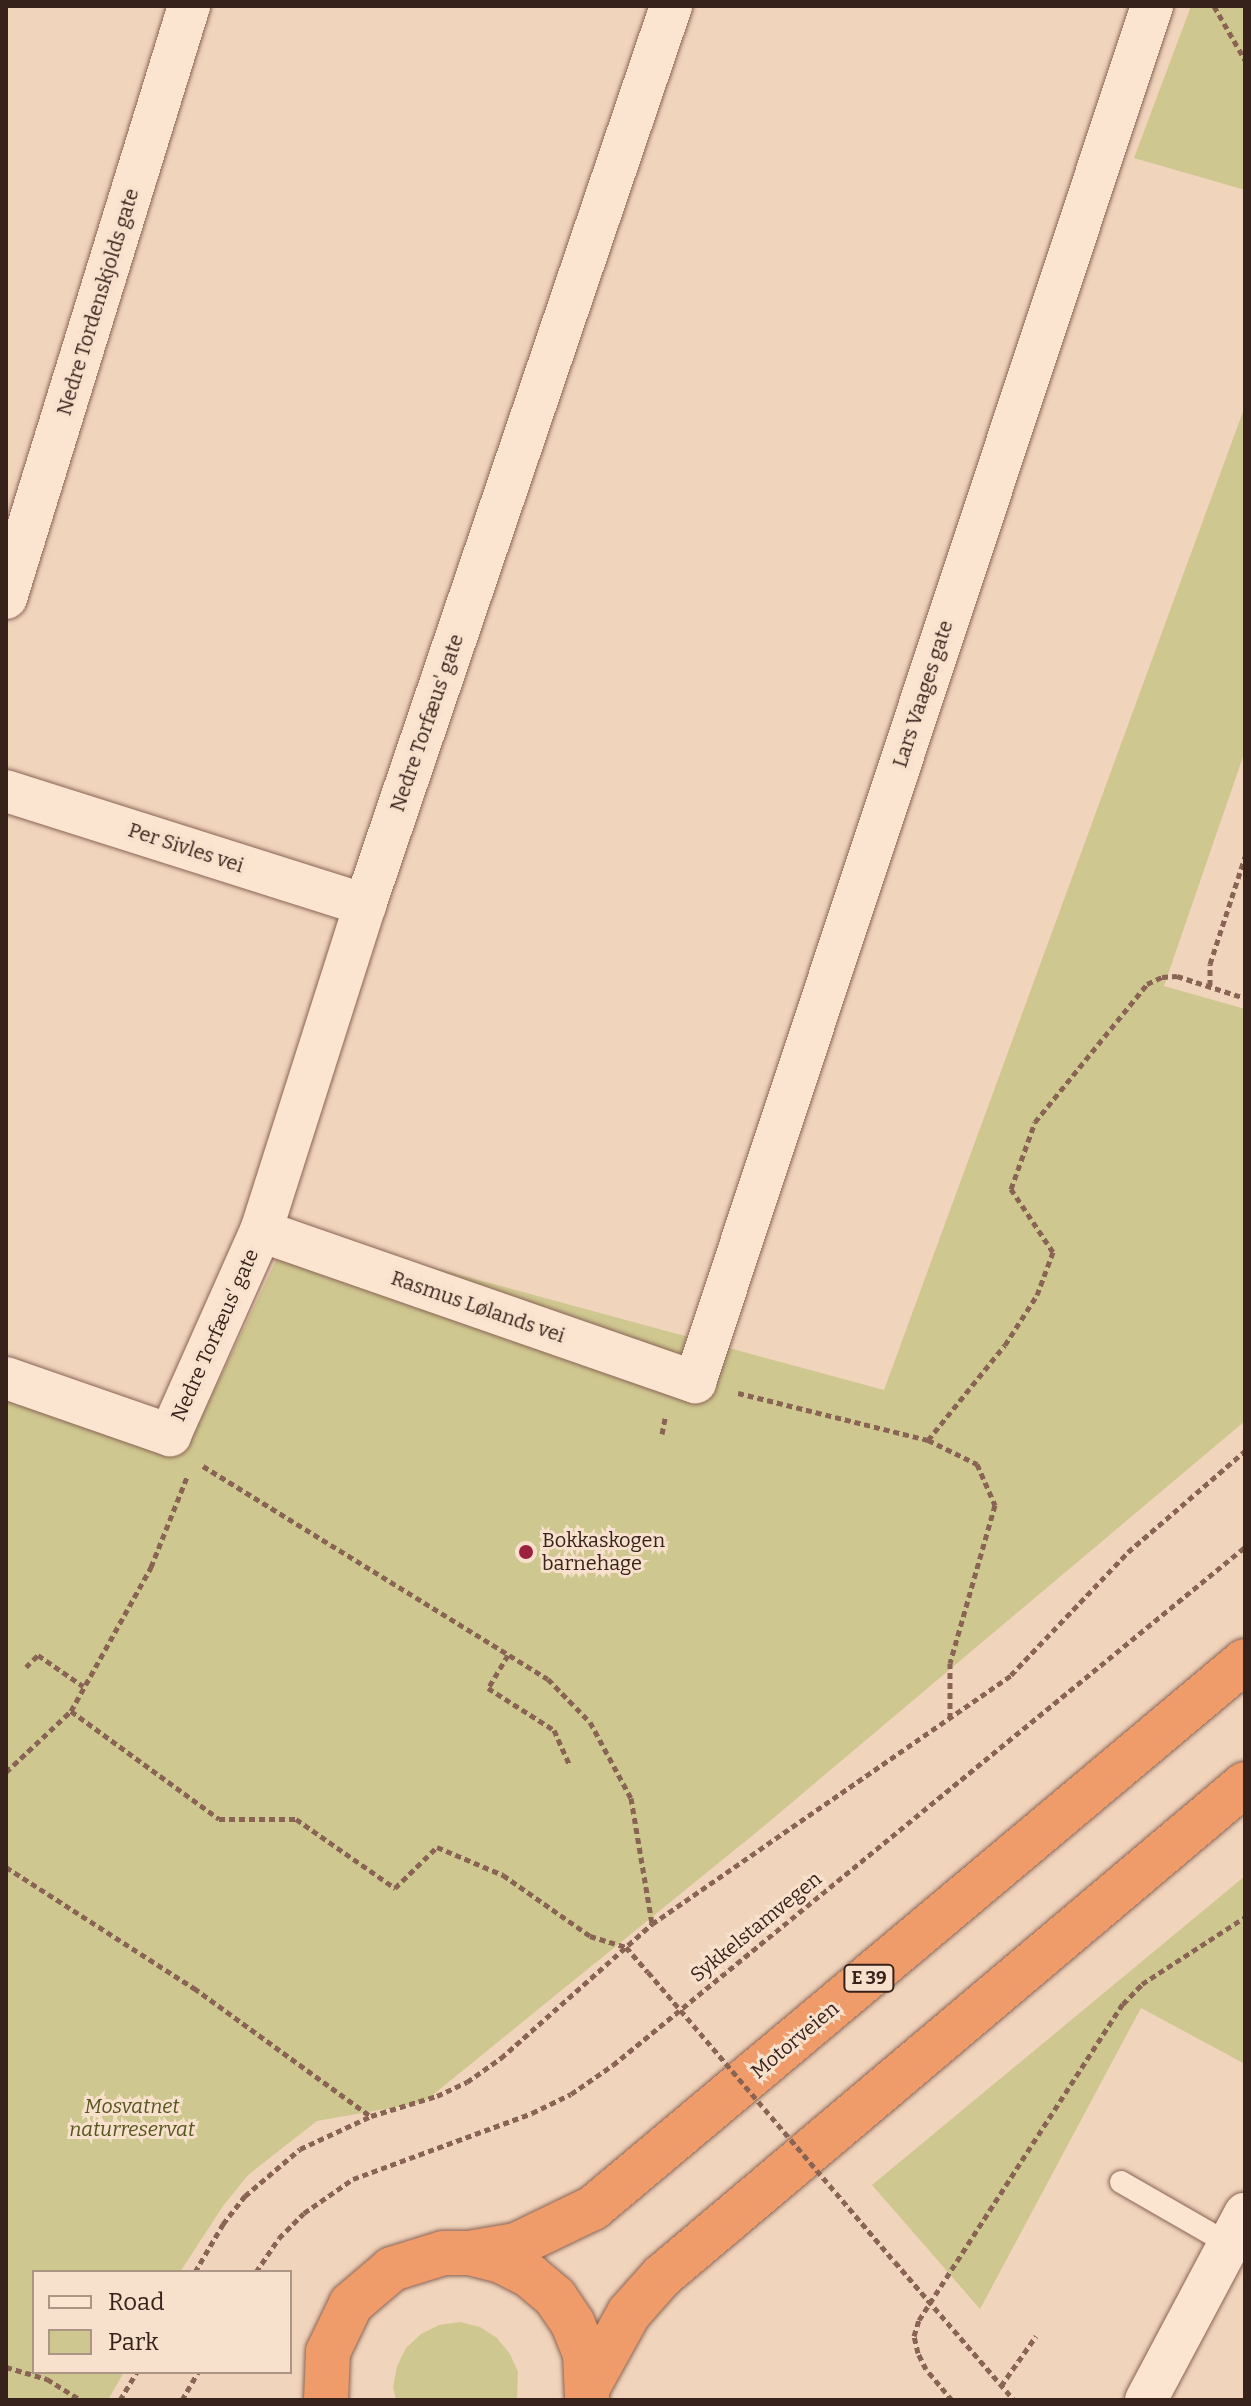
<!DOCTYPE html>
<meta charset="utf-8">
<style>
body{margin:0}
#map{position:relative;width:1251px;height:2406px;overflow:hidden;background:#f1d4bc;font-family:Bitter,serif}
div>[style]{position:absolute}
.green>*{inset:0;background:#cfc790}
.path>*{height:5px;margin-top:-2.5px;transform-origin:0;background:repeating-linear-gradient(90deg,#896455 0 6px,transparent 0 10px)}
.roads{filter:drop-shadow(0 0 2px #896455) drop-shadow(0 0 2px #896455)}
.service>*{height:22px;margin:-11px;padding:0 11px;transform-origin:11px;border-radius:11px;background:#fbe4d0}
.minor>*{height:42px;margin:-21px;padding:0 21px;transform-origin:21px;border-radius:21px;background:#fbe4d0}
.trunk>*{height:44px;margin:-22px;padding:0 22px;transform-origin:22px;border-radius:22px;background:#f09c6a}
.path-bridge>*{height:5px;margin-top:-2.5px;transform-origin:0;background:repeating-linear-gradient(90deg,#896455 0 6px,transparent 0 10px)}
.dots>*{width:22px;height:22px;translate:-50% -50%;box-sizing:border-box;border:4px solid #f8e1cc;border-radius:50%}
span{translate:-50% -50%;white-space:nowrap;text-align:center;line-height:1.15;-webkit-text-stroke:6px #f8e1cc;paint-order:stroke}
.shield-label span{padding:2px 6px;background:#f8e1cc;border:2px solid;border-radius:6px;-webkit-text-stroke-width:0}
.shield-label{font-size:18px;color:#37221b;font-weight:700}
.street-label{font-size:20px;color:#37221b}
.poi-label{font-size:20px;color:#37221b}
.left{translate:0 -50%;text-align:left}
.park-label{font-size:20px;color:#555520;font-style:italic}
.frame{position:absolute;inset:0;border:8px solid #37221b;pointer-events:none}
.legend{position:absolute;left:32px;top:2270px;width:260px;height:104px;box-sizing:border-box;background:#f8e1cc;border:2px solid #ab9585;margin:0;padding:10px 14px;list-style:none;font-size:24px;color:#37221b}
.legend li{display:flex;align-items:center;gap:16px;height:40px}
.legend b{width:40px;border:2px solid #ab9585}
</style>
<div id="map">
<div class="green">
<div style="clip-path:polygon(1191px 6px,1245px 6px,1245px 190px,1134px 158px)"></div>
<div style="clip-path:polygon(1245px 406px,1245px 751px,1164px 986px,1245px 1009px,1245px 1421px,758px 1831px,424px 2102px,317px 2121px,248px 2175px,223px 2206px,180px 2272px,34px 2272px,34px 2372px,124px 2372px,108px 2400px,6px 2400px,6px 1373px,192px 1437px,291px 1229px,884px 1390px)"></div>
<div style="clip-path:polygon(1245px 1876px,1245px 2064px,1141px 2008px,980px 2309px,872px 2185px)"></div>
<div style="clip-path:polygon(460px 2322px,480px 2327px,497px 2338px,510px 2354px,518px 2372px,517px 2400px,396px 2400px,393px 2387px,397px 2366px,406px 2348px,421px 2334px,439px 2325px)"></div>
</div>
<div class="path">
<div style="left:1214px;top:6px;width:62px;rotate:60.1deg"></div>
<div style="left:1210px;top:985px;width:21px;rotate:-90deg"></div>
<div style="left:1210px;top:964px;width:113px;rotate:-71.9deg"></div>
<div style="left:738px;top:1393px;width:196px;rotate:13.9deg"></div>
<div style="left:928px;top:1440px;width:55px;rotate:26.1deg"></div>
<div style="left:977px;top:1464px;width:45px;rotate:66.3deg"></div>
<div style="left:995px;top:1505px;width:164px;rotate:105.9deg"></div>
<div style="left:950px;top:1663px;width:55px;rotate:90deg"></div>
<div style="left:662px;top:1434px;width:16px;rotate:-79deg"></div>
<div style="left:928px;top:1440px;width:122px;rotate:-51deg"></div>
<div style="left:1005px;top:1345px;width:59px;rotate:-57.4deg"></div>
<div style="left:1037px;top:1295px;width:46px;rotate:-69.6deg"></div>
<div style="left:1053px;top:1252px;width:76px;rotate:-123.7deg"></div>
<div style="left:1011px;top:1189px;width:71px;rotate:-70.3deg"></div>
<div style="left:1035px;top:1122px;width:178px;rotate:-50.9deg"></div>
<div style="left:1147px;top:984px;width:17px;rotate:-25deg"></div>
<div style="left:1162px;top:977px;width:15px;rotate:-4deg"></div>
<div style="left:1177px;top:976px;width:71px;rotate:17.9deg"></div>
<div style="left:203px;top:1466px;width:405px;rotate:31.7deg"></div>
<div style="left:548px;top:1679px;width:60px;rotate:45.7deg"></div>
<div style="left:590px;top:1722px;width:86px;rotate:61.7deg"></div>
<div style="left:631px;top:1798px;width:128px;rotate:80.5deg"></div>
<div style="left:508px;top:1655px;width:39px;rotate:121deg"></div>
<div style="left:488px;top:1688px;width:78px;rotate:32.5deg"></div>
<div style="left:554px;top:1730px;width:39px;rotate:66deg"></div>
<div style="left:26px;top:1667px;width:17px;rotate:-45deg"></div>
<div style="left:38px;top:1655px;width:55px;rotate:34.6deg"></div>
<div style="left:71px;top:1711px;width:183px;rotate:36.1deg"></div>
<div style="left:219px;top:1819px;width:77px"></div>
<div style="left:296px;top:1819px;width:121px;rotate:34.9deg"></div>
<div style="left:395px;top:1888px;width:59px;rotate:-44.3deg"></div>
<div style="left:437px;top:1847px;width:72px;rotate:23deg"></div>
<div style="left:503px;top:1875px;width:106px;rotate:35deg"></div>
<div style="left:590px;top:1936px;width:38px;rotate:17deg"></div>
<div style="left:626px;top:1947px;width:33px;rotate:49deg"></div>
<div style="left:6px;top:1772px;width:89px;rotate:-43.2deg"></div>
<div style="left:71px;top:1711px;width:165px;rotate:-60.9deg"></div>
<div style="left:151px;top:1567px;width:97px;rotate:-68.2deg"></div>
<div style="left:6px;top:1867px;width:224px;rotate:32.8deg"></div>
<div style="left:194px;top:1988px;width:218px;rotate:36deg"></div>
<div style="left:895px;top:2262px;width:182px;rotate:49.2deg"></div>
<div style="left:195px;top:2272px;width:56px;rotate:-59.7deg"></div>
<div style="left:223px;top:2224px;width:36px;rotate:-52deg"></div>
<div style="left:245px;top:2196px;width:72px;rotate:-40.5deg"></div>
<div style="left:300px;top:2149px;width:78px;rotate:-24.9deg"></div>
<div style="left:371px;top:2116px;width:69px;rotate:-16.9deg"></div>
<div style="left:437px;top:2096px;width:33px;rotate:-25deg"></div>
<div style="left:467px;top:2082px;width:42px;rotate:-35.2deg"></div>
<div style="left:501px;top:2058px;width:202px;rotate:-41.6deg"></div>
<div style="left:652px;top:1924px;width:437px;rotate:-34.7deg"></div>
<div style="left:1011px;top:1675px;width:170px;rotate:-46.4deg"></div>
<div style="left:1128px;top:1552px;width:155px;rotate:-40.8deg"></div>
<div style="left:256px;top:2272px;width:41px;rotate:-55.9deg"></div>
<div style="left:279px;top:2238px;width:35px;rotate:-45deg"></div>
<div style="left:304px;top:2213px;width:60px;rotate:-34.8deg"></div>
<div style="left:353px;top:2179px;width:191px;rotate:-20.2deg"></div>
<div style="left:532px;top:2113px;width:43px;rotate:-26deg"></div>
<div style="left:571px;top:2094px;width:51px;rotate:-34.6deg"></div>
<div style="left:613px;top:2065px;width:817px;rotate:-39.34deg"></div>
<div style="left:6px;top:2367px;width:43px;rotate:16.3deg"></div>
<div style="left:47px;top:2379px;width:40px;rotate:32deg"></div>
<div style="left:1001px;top:2386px;width:61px;rotate:-55deg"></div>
<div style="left:120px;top:2400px;width:33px;rotate:-59deg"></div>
<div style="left:182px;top:2400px;width:32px;rotate:-60deg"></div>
<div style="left:952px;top:2400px;width:40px;rotate:-130deg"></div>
<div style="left:926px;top:2369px;width:18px;rotate:-117deg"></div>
<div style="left:918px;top:2353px;width:17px;rotate:-103deg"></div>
<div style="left:914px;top:2336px;width:17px;rotate:-73deg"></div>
<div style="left:919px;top:2320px;width:376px;rotate:-57.2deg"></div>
<div style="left:1123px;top:2004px;width:28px;rotate:-46deg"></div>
<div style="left:1142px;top:1984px;width:123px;rotate:-33deg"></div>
</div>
<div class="roads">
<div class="service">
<div style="left:1121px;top:2182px;width:125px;rotate:29.9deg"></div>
</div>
<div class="minor">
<div style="left:6px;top:598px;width:620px;rotate:-72.82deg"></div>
<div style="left:6px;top:791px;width:377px;rotate:17.6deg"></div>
<div style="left:261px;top:1231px;width:460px;rotate:19.2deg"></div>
<div style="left:695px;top:1382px;width:1450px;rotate:-71.63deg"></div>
<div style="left:6px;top:1378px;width:174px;rotate:19.2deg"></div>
<div style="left:170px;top:1435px;width:223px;rotate:-66deg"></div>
<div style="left:261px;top:1231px;width:342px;rotate:-72.3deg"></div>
<div style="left:365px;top:905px;width:950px;rotate:-71.2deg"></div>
<div style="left:1146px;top:2400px;width:211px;rotate:-62deg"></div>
</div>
<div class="trunk">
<div style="left:469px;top:2253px;width:48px;rotate:-9.7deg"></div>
<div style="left:516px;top:2245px;width:85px;rotate:-25.7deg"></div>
<div style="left:593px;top:2208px;width:851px;rotate:-40deg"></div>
<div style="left:588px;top:2387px;width:85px;rotate:-61deg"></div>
<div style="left:629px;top:2313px;width:50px;rotate:-48.3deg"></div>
<div style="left:662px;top:2276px;width:763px;rotate:-40.16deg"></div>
<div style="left:326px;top:2400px;width:48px;rotate:-87.6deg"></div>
<div style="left:328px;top:2352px;width:53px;rotate:-64.4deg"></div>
<div style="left:351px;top:2304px;width:54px;rotate:-40.5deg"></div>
<div style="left:392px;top:2269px;width:53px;rotate:-17.4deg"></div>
<div style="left:443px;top:2253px;width:26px"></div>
<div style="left:469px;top:2253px;width:33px;rotate:14deg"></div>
<div style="left:501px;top:2261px;width:33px;rotate:27deg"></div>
<div style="left:530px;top:2276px;width:33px;rotate:40deg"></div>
<div style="left:555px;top:2297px;width:32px;rotate:56deg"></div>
<div style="left:573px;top:2324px;width:32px;rotate:68deg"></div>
<div style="left:585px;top:2354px;width:43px;rotate:87.3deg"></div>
</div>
</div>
<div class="path-bridge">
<div style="left:648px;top:1972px;width:381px;rotate:49.6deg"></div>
</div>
<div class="dots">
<div style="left:526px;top:1552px;background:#9c213f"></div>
</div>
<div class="shield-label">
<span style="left:869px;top:1978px">E 39</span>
</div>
<div class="street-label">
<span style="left:98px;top:302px;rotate:-73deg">Nedre Tordenskjolds gate</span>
<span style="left:923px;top:694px;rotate:-72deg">Lars Vaages gate</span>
<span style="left:427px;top:723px;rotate:-71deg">Nedre Torfæus' gate</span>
<span style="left:186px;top:848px;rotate:18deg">Per Sivles vei</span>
<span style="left:478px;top:1307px;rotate:19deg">Rasmus Lølands vei</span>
<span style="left:215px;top:1335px;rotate:-66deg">Nedre Torfæus' gate</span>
<span style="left:756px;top:1927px;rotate:-39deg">Sykkelstamvegen</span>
<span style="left:795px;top:2040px;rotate:-40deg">Motorveien</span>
</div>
<div class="poi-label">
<span class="left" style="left:542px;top:1552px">Bokkaskogen<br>barnehage</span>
</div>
<div class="park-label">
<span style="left:132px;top:2118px">Mosvatnet<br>naturreservat</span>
</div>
<div class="frame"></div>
<ul class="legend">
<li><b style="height:10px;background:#fbe4d0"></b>Road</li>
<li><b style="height:22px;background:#cfc790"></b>Park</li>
</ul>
</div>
